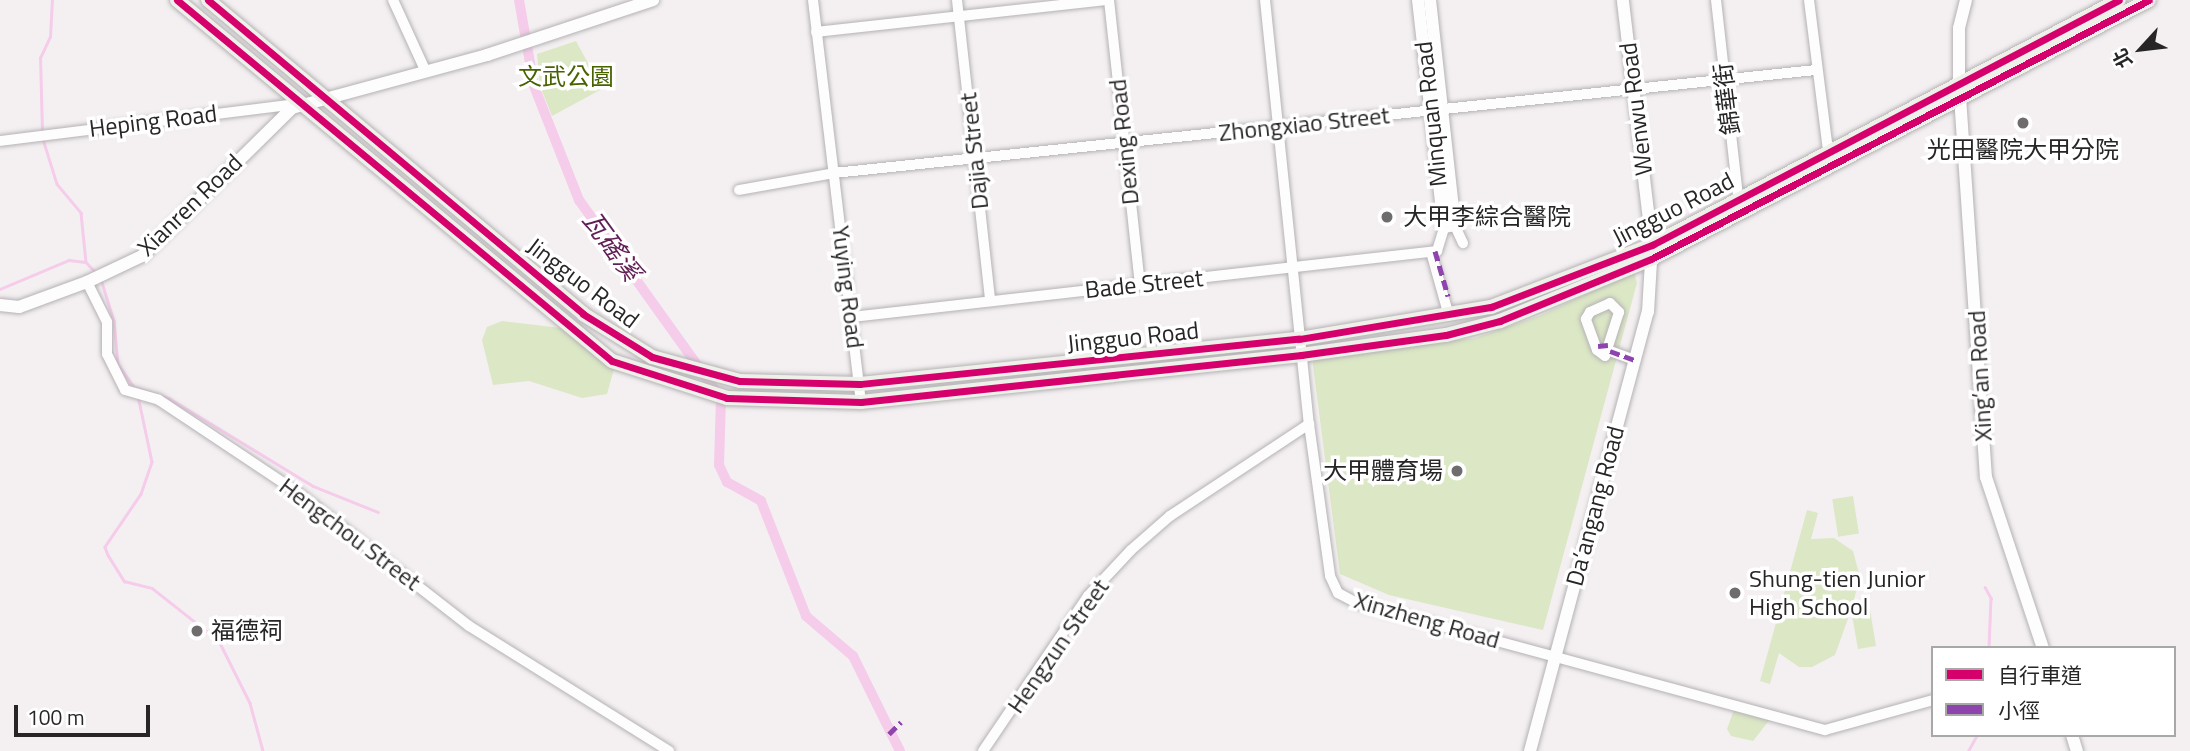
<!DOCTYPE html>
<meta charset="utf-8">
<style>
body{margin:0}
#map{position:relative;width:2190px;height:751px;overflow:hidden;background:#f4f0f2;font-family:"Titillium Web","Noto Sans TC",sans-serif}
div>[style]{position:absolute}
.green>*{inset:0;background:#dbe7c5;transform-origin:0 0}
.stream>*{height:2.5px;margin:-1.25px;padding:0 1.25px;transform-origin:1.25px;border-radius:1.25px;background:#f5ccea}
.canal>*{height:10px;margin:-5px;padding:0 5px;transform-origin:5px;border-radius:5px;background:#f5ccea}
.roads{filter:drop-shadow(0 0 2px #b5b2b4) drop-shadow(0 0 2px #b5b2b4)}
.street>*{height:10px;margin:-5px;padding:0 5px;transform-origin:5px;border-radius:5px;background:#fdfdfd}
.secondary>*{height:12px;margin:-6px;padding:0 6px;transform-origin:6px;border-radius:6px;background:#fdfdfd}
.primary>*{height:14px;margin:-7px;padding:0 7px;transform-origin:7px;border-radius:7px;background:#eef0ea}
.quiet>*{height:5px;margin-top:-2.5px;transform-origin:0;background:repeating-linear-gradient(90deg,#8e44ad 0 10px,transparent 0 15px)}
.cycleway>*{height:7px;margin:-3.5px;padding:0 3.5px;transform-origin:3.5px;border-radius:3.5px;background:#d6006c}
.dots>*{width:19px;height:19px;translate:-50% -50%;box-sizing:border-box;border:4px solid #fff;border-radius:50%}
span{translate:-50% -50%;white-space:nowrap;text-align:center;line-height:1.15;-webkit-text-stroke:7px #fff;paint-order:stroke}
.park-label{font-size:24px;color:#486200}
.street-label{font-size:24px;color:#272526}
.poi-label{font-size:24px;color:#272526}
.left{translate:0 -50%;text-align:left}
.right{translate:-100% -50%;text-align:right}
.water-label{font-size:26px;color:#611f55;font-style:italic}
.legend{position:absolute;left:1931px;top:646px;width:245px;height:91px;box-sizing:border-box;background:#fff;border:2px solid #a9a8a8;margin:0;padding:9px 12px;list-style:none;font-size:21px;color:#272526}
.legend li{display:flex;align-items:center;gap:14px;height:35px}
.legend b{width:35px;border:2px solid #a9a8a8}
.north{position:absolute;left:2106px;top:14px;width:70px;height:70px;-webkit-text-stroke:5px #fff;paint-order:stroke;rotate:243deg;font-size:19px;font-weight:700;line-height:28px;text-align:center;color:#272526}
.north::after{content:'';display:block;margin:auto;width:24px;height:32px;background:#272526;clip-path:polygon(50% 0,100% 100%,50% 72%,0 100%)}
.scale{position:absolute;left:14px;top:705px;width:136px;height:32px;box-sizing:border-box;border:4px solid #272526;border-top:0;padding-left:9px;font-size:21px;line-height:24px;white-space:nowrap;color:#272526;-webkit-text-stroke:5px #fff;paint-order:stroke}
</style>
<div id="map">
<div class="green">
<div style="clip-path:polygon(576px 41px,602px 89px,552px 116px,540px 86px,537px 54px)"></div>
<div style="clip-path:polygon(1634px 272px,1637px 283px,1543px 630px,1389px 595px,1340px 574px,1312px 358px,1475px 338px,1539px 316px)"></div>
<div style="clip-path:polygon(502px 321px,561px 328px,614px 369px,607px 394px,582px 398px,529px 381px,493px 385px,482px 340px,487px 327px)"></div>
<div style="left:1853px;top:496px;width:38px;height:21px;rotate:81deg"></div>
<div style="clip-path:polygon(1807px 510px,1818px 513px,1811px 539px,1834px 538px,1853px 551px,1860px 577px,1852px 607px,1869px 604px,1876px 646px,1858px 649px,1851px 610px,1835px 655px,1812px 667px,1799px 667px,1779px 653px,1770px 684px,1760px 681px)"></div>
<div style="clip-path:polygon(1735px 707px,1771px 718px,1753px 741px,1731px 736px,1727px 729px)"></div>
</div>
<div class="stream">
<div style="left:42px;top:132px;width:74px;rotate:-91.5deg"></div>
<div style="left:40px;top:58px;width:23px;rotate:-65deg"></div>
<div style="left:50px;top:37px;width:37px;rotate:-87deg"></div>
<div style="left:43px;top:139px;width:47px;rotate:72.7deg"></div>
<div style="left:57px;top:184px;width:38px;rotate:50deg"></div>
<div style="left:81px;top:213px;width:49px;rotate:84.2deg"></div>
<div style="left:86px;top:262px;width:16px;rotate:47deg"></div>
<div style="left:101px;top:279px;width:44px;rotate:72.8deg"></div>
<div style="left:114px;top:321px;width:43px;rotate:84.7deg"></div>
<div style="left:118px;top:364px;width:32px;rotate:55deg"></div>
<div style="left:0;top:289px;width:75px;rotate:-22.8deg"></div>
<div style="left:69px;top:260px;width:16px;rotate:7deg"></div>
<div style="left:136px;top:388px;width:34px;rotate:17deg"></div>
<div style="left:169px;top:398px;width:169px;rotate:31.4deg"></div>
<div style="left:313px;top:486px;width:70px;rotate:21.8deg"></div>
<div style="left:138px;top:396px;width:67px;rotate:78deg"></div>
<div style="left:152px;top:462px;width:34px;rotate:109deg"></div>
<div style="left:141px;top:494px;width:64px;rotate:124.2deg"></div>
<div style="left:105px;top:547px;width:9px;rotate:69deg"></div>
<div style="left:108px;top:555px;width:31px;rotate:58deg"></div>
<div style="left:124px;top:581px;width:29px;rotate:14deg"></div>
<div style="left:152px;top:588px;width:85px;rotate:38.3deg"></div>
<div style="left:219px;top:641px;width:69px;rotate:63.4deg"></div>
<div style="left:250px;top:703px;width:50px;rotate:74.8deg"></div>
<div style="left:1985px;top:587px;width:13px;rotate:61deg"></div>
<div style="left:1991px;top:598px;width:50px;rotate:92.3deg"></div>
<div style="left:1968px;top:751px;width:18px;rotate:-61deg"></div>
</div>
<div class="canal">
<div style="left:519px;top:0;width:87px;rotate:80.1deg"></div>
<div style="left:534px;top:86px;width:123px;rotate:68.5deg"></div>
<div style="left:579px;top:200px;width:244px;rotate:54.4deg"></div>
<div style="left:721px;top:398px;width:67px;rotate:91.7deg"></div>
<div style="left:719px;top:465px;width:19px;rotate:65deg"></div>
<div style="left:727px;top:482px;width:39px;rotate:29deg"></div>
<div style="left:761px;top:501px;width:123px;rotate:68.6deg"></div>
<div style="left:806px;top:616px;width:62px;rotate:40.4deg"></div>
<div style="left:853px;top:656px;width:106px;rotate:63.7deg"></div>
</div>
<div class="roads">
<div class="street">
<div style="left:393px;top:0;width:79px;rotate:65.4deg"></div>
<div style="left:813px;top:0;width:405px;rotate:83.2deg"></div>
<div style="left:957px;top:0;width:303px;rotate:83.7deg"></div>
<div style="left:1109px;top:0;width:286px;rotate:83.8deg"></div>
<div style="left:1265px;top:0;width:426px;rotate:84.1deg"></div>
<div style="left:1309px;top:424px;width:153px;rotate:82.1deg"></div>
<div style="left:1330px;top:576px;width:19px;rotate:65deg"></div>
<div style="left:1338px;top:593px;width:21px;rotate:28deg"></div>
<div style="left:1357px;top:603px;width:485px;rotate:15.2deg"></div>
<div style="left:1825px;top:730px;width:112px;rotate:-15.5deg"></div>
<div style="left:1716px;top:0;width:198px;rotate:83.6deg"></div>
<div style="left:1809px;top:0;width:159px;rotate:82.8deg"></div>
<div style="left:816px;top:32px;width:294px;rotate:-6.3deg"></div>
<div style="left:0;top:141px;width:300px;rotate:-7.1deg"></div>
<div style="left:739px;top:190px;width:97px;rotate:-10.1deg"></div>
<div style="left:834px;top:173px;width:987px;rotate:-5.99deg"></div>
<div style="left:1431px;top:252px;width:66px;rotate:74.3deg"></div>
<div style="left:87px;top:282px;width:45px;rotate:63.4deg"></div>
<div style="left:107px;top:322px;width:32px;rotate:90deg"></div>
<div style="left:107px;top:354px;width:40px;rotate:63.4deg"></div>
<div style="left:125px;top:390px;width:35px;rotate:16deg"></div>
<div style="left:159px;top:400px;width:166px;rotate:33.7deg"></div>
<div style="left:297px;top:492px;width:218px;rotate:37.9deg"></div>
<div style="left:469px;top:626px;width:236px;rotate:32deg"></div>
<div style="left:1610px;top:303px;width:13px;rotate:45deg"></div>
<div style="left:1619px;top:312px;width:46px;rotate:107.7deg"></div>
<div style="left:1605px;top:356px;width:10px;rotate:-143deg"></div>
<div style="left:1597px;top:350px;width:33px;rotate:-110deg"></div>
<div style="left:1586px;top:319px;width:8px;rotate:-60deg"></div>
<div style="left:1590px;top:312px;width:22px;rotate:-24deg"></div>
<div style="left:852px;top:317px;width:589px;rotate:-6.44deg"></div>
<div style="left:1437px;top:251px;width:24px;rotate:-73deg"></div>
<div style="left:1444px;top:228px;width:11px;rotate:-10deg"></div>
<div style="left:1455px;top:226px;width:19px;rotate:65deg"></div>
<div style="left:1610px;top:351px;width:27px;rotate:20deg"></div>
<div style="left:983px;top:751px;width:187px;rotate:-55.9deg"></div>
<div style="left:1088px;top:596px;width:63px;rotate:-46.9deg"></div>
<div style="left:1131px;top:550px;width:52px;rotate:-41.1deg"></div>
<div style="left:1170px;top:516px;width:167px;rotate:-33.5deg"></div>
</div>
<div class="secondary">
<div style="left:1418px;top:0;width:229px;rotate:83.5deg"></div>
<div style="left:1430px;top:0;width:227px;rotate:83.7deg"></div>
<div style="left:1966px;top:0;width:29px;rotate:104deg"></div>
<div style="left:1959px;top:28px;width:54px;rotate:90deg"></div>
<div style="left:1959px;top:82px;width:396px;rotate:86.1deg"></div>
<div style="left:1986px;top:477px;width:180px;rotate:71.6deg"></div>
<div style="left:0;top:305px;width:19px;rotate:6deg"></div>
<div style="left:19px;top:307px;width:72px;rotate:-20.2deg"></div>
<div style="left:87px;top:282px;width:61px;rotate:-25.3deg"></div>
<div style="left:142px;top:256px;width:211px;rotate:-44.6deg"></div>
<div style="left:292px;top:108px;width:202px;rotate:-15.2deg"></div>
<div style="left:487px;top:55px;width:175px;rotate:-18.3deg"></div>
<div style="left:2072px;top:735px;width:17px;rotate:73deg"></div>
<div style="left:1530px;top:751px;width:455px;rotate:-75deg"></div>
<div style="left:1648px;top:312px;width:67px;rotate:-86.6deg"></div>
<div style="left:1652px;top:245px;width:247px;rotate:-96.8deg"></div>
</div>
<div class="primary">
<div style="left:177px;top:0;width:565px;rotate:39.69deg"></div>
<div style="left:612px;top:361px;width:121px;rotate:17.8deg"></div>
<div style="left:727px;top:398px;width:134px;rotate:1.7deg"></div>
<div style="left:861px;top:402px;width:443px;rotate:-6.1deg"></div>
<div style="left:1301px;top:355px;width:146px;rotate:-7.9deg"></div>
<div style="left:1446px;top:335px;width:56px;rotate:-14.5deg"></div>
<div style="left:1500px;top:321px;width:163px;rotate:-22.3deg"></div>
<div style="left:1651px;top:259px;width:561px;rotate:-27.48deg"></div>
<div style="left:208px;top:0;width:489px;rotate:39.9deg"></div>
<div style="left:583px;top:314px;width:81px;rotate:31.9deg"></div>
<div style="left:652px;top:357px;width:91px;rotate:15.3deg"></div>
<div style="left:740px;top:381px;width:120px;rotate:1.4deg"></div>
<div style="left:860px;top:384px;width:441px;rotate:-5.9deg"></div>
<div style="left:1299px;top:339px;width:195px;rotate:-9.5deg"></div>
<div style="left:1491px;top:307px;width:173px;rotate:-21.1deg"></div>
<div style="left:1652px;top:245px;width:527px;rotate:-27.68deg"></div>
</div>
</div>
<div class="quiet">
<div style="left:1435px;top:251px;width:47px;rotate:73.9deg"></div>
<div style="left:1598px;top:346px;width:10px;rotate:-6deg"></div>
<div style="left:1610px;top:351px;width:27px;rotate:20deg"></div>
<div style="left:889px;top:734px;width:17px;rotate:-45deg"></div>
</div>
<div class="cycleway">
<div style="left:177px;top:0;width:565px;rotate:39.69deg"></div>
<div style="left:612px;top:361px;width:121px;rotate:17.8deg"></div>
<div style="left:727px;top:398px;width:134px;rotate:1.7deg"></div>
<div style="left:861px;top:402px;width:443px;rotate:-6.1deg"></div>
<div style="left:1301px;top:355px;width:146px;rotate:-7.9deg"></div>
<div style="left:1446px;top:335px;width:56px;rotate:-14.5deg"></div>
<div style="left:1500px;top:321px;width:163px;rotate:-22.3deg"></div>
<div style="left:1651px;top:259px;width:561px;rotate:-27.48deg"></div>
<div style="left:208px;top:0;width:489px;rotate:39.9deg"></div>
<div style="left:583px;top:314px;width:81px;rotate:31.9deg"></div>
<div style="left:652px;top:357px;width:91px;rotate:15.3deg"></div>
<div style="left:740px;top:381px;width:120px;rotate:1.4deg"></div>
<div style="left:860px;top:384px;width:441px;rotate:-5.9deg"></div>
<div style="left:1299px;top:339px;width:195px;rotate:-9.5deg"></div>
<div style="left:1491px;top:307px;width:173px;rotate:-21.1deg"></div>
<div style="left:1652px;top:245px;width:527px;rotate:-27.68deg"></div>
</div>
<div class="dots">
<div style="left:2023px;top:123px;background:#6f6c6d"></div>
<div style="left:1387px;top:217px;background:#6f6c6d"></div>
<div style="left:1457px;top:471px;background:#6f6c6d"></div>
<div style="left:1735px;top:593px;background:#6f6c6d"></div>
<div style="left:197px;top:631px;background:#6f6c6d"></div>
</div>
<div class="park-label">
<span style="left:566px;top:77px">文武公園</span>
</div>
<div class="street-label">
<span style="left:1727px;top:99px;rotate:-97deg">錦華街</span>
<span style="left:1636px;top:109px;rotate:-97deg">Wenwu Road</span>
<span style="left:1431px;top:114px;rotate:-96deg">Minquan Road</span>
<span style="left:153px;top:121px;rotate:-7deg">Heping Road</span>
<span style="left:1304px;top:124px;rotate:-6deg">Zhongxiao Street</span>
<span style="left:1124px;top:142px;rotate:-96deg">Dexing Road</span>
<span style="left:974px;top:151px;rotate:-96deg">Dajia Street</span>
<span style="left:190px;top:205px;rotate:-44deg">Xianren Road</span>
<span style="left:1673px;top:209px;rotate:-27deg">Jingguo Road</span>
<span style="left:583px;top:283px;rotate:37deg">Jingguo Road</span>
<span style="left:1144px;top:284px;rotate:-6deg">Bade Street</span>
<span style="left:848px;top:287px;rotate:83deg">Yuying Road</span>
<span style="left:1133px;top:337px;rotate:-6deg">Jingguo Road</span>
<span style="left:1980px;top:376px;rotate:-93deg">Xing’an Road</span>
<span style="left:1595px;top:506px;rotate:-75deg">Da’angang Road</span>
<span style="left:350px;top:534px;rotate:37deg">Hengchou Street</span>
<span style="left:1427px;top:620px;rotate:16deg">Xinzheng Road</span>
<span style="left:1058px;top:646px;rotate:-55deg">Hengzun Street</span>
</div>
<div class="poi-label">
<span style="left:2023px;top:150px">光田醫院大甲分院</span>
<span class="left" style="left:1403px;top:217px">大甲李綜合醫院</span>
<span class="right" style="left:1443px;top:471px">大甲體育場</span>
<span class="left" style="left:1749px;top:593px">Shung-tien Junior<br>High School</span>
<span class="left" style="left:211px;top:631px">福德祠</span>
</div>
<div class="water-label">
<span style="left:612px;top:246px;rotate:54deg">瓦磘溪</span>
</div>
<ul class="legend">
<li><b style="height:9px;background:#d6006c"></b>自行車道</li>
<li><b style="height:9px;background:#8e44ad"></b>小徑</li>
</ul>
<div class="north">北</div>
<div class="scale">100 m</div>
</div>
